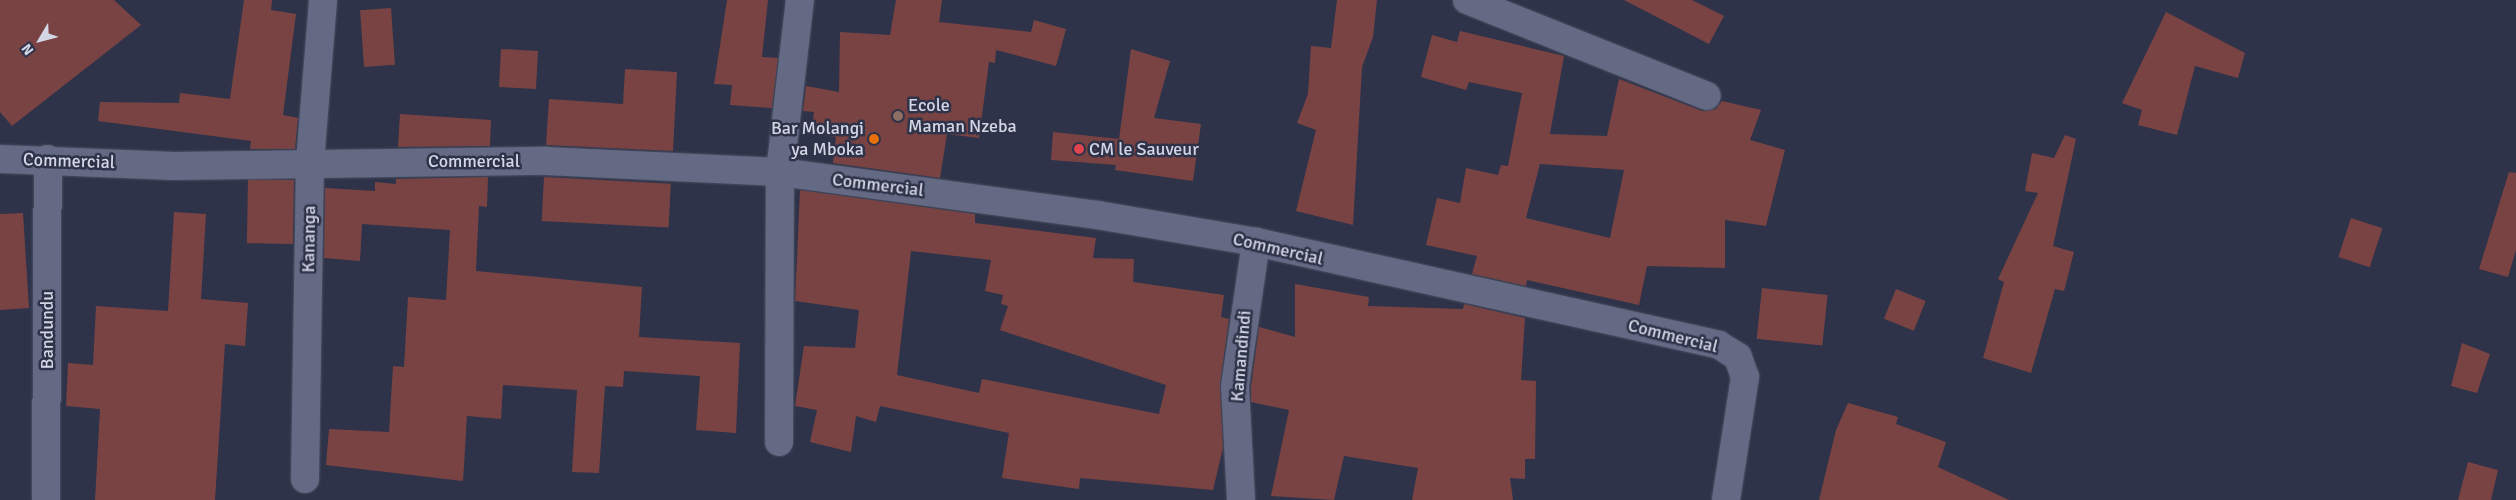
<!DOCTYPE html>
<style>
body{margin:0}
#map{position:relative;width:2516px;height:500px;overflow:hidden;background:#2e3349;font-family:Signika,sans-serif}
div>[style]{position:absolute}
.building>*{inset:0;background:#7a4343;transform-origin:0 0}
.roads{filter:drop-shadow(0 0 1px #4b4f62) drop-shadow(0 0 1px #4b4f62)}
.street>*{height:28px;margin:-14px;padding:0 14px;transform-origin:14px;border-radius:14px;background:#646a84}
.dots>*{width:14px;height:14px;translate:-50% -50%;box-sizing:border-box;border:2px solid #2e3349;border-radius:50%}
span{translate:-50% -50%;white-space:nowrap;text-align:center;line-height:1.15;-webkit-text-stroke:5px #2e3349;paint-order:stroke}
.poi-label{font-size:18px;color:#d3d6e5}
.left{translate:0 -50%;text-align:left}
.right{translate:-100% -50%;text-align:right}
.street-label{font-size:18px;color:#d3d6e5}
.north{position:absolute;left:15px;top:15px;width:50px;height:50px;-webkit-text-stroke:4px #2e3349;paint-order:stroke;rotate:233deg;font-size:14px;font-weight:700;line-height:20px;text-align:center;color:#d3d6e5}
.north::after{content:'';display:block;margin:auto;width:18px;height:22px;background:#d3d6e5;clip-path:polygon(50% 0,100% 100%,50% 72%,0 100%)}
</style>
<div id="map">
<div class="building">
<div style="clip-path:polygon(0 0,114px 0,141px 25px,12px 126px,0 112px)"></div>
<div style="clip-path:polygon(244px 0,272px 0,271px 10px,296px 14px,283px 115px,298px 118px,295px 149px,250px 149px,251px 141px,98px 121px,100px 102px,179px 103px,180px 93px,230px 99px)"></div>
<div style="clip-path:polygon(727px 0,768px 0,762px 57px,778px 58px,772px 108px,730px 105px,732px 85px,714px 84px)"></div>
<div style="clip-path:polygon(896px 0,942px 0,939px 22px,1031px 32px,1034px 20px,1066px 29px,1056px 66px,996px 50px,995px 63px,989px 62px,979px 138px,947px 134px,940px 178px,833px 163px,836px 137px,811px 133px,814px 112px,803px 111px,806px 86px,839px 92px,840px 32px,890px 35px)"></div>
<div style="clip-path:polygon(1337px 0,1377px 0,1373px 37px,1362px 67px,1353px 225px,1296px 211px,1316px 130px,1297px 123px,1308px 94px,1311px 46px,1331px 48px)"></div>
<div style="clip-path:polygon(1624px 0,1692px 0,1724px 16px,1709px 44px)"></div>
<div style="left:391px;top:8px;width:57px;height:31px;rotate:86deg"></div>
<div style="clip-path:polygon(2166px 12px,2245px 53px,2238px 78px,2195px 66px,2177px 135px,2138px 125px,2142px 110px,2122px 103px)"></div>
<div style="clip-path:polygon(evenodd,1460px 31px,1564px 56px,1550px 134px,1607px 136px,1619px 79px,1702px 111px,1716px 109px,1722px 101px,1761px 110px,1750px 140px,1785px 150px,1766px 226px,1725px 220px,1725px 268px,1647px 266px,1639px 305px,1527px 280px,1526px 286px,1472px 274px,1477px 256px,1426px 245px,1437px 198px,1460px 203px,1466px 168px,1498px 175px,1501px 165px,1508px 166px,1522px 93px,1469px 82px,1466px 90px,1421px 77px,1432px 35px,1457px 42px,1460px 31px,1540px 164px,1624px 170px,1610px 238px,1526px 218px,1540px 164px)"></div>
<div style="left:501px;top:49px;width:37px;height:38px;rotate:3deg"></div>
<div style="clip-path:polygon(1131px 49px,1170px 61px,1154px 118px,1201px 124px,1193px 181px,1115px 170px,1116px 165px,1051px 160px,1053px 132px,1119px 139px)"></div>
<div style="clip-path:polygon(625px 69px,677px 72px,673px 151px,546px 145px,549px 99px,623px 104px)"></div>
<div style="clip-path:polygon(400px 114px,491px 120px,490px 146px,398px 147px)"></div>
<div style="clip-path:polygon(2065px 135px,2076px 139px,2053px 246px,2074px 252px,2064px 291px,2055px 289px,2031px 373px,1983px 358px,2004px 282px,1998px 279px,2038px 193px,2025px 191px,2032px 153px,2054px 158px)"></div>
<div style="clip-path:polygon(2509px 172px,2516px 173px,2516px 250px,2508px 277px,2479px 269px)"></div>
<div style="clip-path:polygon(488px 177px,487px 207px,479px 206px,476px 271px,642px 287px,639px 337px,740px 343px,736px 433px,696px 430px,700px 376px,624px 371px,623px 387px,605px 386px,599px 473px,572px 472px,577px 390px,503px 385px,501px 419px,467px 416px,463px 481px,326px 465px,329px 429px,389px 432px,393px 366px,404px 367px,408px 297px,446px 300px,450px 230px,362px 224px,360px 261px,324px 258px,325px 188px,375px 191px,375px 182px,396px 184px,396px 179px)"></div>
<div style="left:544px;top:177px;width:127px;height:44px;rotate:3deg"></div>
<div style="left:294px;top:180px;width:64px;height:46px;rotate:91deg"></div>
<div style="clip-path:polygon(evenodd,800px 190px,975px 214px,975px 223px,1096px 238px,1093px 258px,1134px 259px,1133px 282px,1224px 295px,1221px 317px,1229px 319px,1220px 384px,1223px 448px,1213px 490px,1080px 478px,1079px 489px,1002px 478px,1009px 433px,880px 406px,876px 422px,856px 416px,851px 452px,810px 442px,817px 410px,795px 406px,804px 346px,855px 348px,859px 310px,795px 301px,800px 190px,911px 251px,991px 260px,985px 291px,1003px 295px,1001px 304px,1008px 306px,1000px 330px,1166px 385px,1159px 414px,982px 379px,979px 393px,897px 375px,911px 251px)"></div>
<div style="clip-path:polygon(174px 212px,206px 214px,201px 299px,248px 303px,245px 346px,225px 344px,215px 500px,95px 500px,100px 409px,66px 406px,68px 363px,93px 365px,96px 306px,168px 311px)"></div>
<div style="clip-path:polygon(23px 213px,29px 308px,0 310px,0 214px)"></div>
<div style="left:2351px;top:218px;width:33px;height:41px;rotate:18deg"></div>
<div style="clip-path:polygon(1295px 284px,1369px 297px,1368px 306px,1463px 309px,1464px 304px,1525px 318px,1521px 380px,1536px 381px,1535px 459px,1525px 459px,1525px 479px,1510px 478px,1513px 500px,1412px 500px,1418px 468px,1344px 456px,1334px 500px,1271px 496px,1289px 410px,1251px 402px,1251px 387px,1259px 327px,1295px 337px)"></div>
<div style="left:1762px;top:288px;width:66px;height:51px;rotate:6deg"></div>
<div style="left:1896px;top:289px;width:32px;height:32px;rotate:22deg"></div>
<div style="clip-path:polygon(2462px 343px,2490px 354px,2477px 393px,2451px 386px)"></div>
<div style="clip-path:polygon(1848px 403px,1898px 417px,1896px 424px,1946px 442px,1938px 467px,2009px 500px,1819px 500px,1836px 430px)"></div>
<div style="clip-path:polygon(2468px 462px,2498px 470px,2491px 500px,2458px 500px)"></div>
</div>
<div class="roads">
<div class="street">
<div style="left:1467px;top:0;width:258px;rotate:21.8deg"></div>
<div style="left:0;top:159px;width:174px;rotate:2.3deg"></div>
<div style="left:174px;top:166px;width:372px;rotate:-0.8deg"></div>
<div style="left:546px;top:161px;width:234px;rotate:2.7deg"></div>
<div style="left:780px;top:172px;width:320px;rotate:7.7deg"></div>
<div style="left:1097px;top:215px;width:161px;rotate:9.6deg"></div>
<div style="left:1256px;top:242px;width:474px;rotate:12.5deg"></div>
<div style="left:1719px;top:345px;width:22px;rotate:32deg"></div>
<div style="left:1738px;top:357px;width:21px;rotate:71deg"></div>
<div style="left:1745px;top:377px;width:124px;rotate:98.8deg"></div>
<div style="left:779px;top:442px;width:270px;rotate:-89.8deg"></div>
<div style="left:780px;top:172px;width:173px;rotate:-83.4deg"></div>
<div style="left:305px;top:479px;width:317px;rotate:-89.1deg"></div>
<div style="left:310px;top:162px;width:163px;rotate:-85.4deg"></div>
<div style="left:46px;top:500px;width:341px;rotate:-89.7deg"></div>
<div style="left:1241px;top:500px;width:114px;rotate:-93deg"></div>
<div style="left:1235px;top:386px;width:146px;rotate:-81.7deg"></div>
</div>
</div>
<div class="dots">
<div style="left:898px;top:116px;background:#8d6e63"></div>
<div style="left:874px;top:139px;background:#e8710a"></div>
<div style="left:1079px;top:149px;background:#e0444e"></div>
</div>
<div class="poi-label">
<span class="left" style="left:908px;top:116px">Ecole<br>Maman Nzeba</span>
<span class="right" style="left:864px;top:139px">Bar Molangi<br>ya Mboka</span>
<span class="left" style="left:1089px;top:149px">CM le Sauveur</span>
</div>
<div class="street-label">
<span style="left:69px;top:161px;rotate:2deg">Commercial</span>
<span style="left:474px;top:161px">Commercial</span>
<span style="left:878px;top:185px;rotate:7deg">Commercial</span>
<span style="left:309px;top:239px;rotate:-89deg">Kananga</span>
<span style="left:1278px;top:249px;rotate:13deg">Commercial</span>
<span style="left:47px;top:330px;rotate:-90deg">Bandundu</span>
<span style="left:1673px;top:336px;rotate:14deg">Commercial</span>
<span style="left:1241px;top:356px;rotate:-85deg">Kamandindi</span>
</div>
<div class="north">N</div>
</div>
